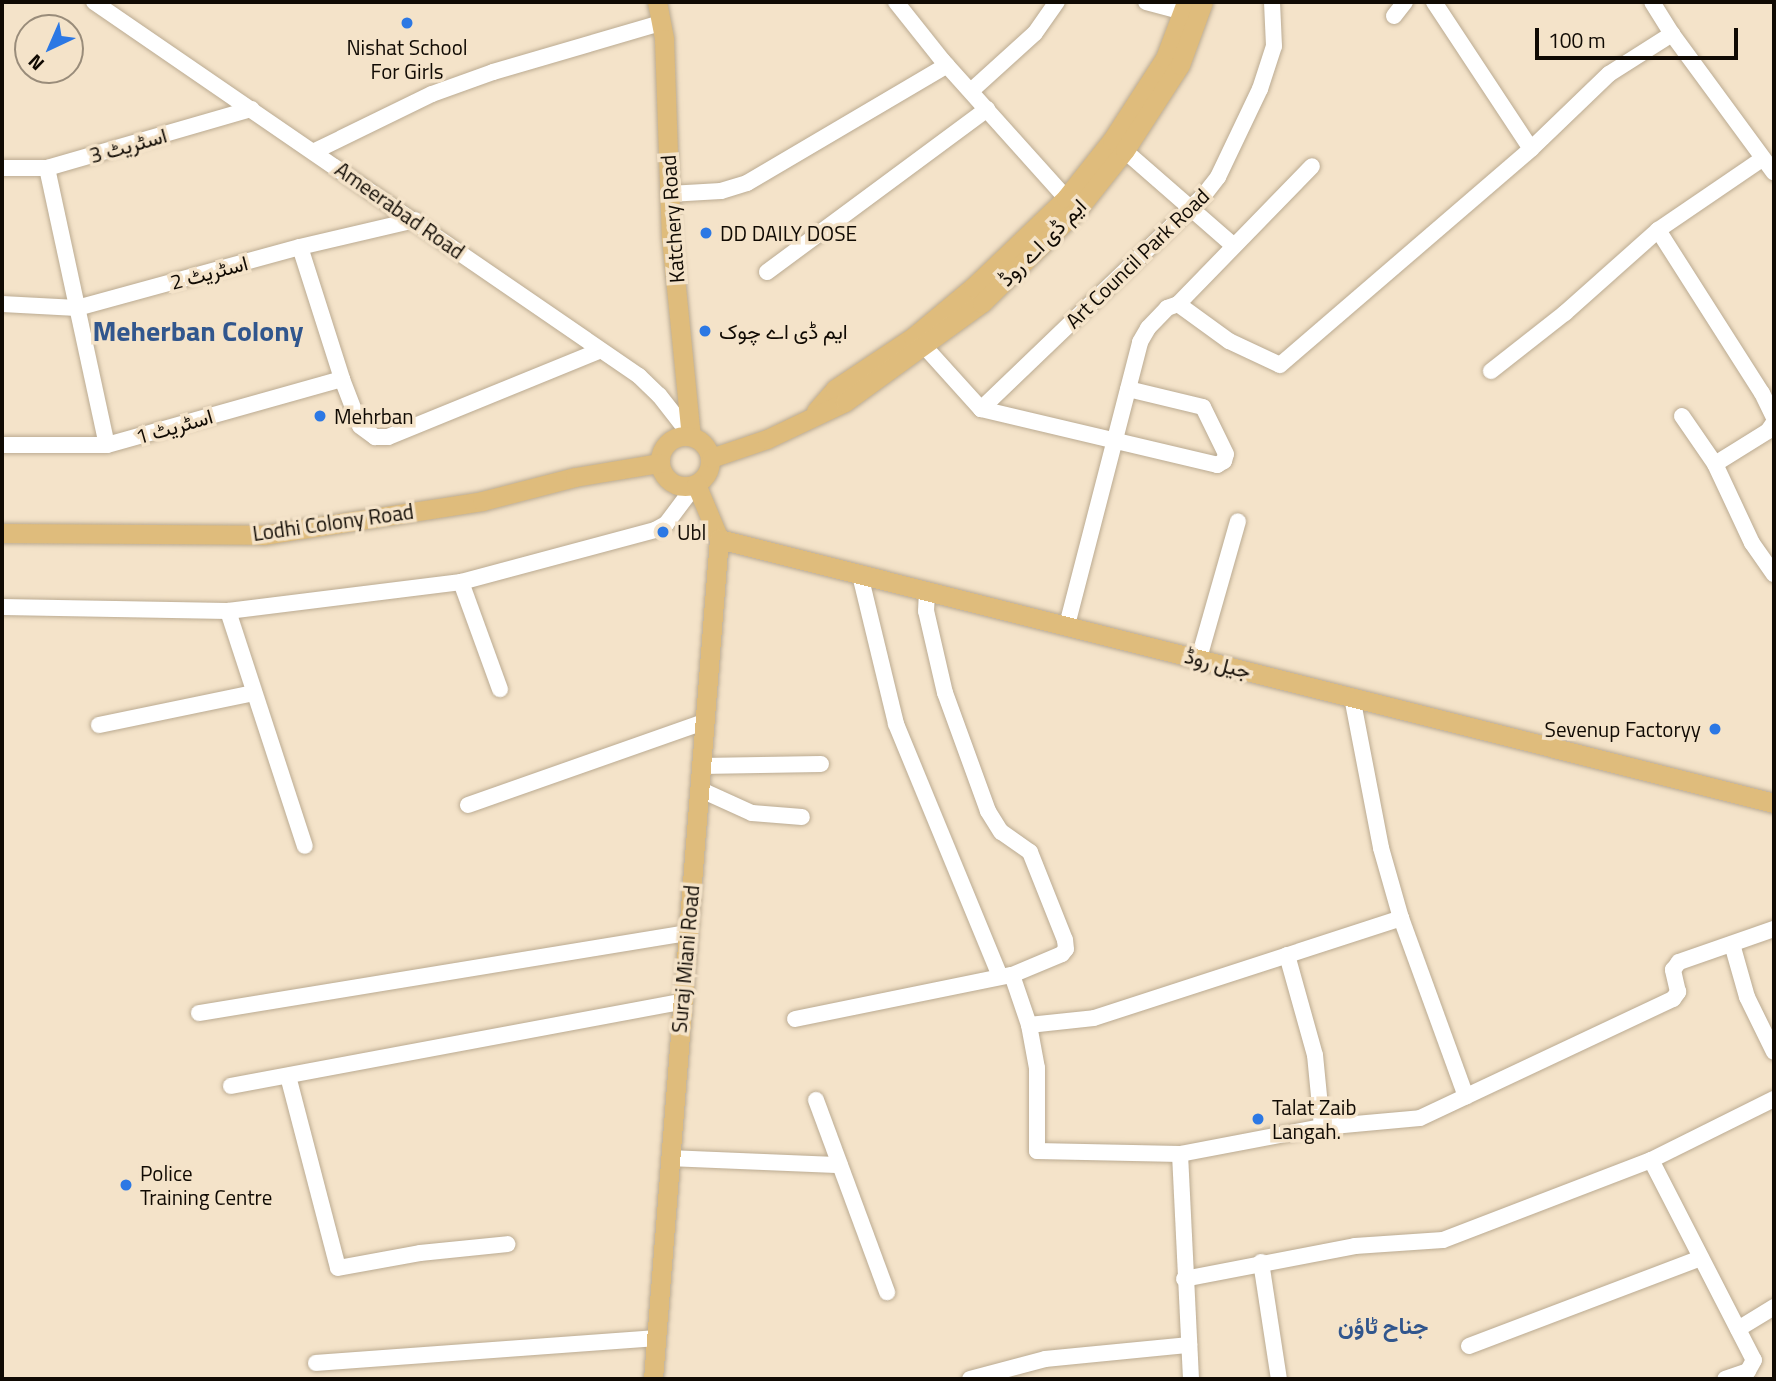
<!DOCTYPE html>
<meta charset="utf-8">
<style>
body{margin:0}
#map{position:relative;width:1776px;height:1381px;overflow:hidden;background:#f4e3c9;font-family:"Titillium Web",Vazirmatn,sans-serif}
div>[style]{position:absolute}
.roads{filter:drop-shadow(0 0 2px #bbab92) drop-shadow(0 0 2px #bbab92)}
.minor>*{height:16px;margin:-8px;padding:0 8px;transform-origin:8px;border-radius:8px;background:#fff}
.major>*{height:19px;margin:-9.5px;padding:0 9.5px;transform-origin:9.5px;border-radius:9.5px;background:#dfbc7c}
.major>.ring{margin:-9.5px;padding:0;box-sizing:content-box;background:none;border:19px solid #dfbc7c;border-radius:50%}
.dots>*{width:19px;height:19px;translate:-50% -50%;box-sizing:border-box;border:4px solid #f4e3c9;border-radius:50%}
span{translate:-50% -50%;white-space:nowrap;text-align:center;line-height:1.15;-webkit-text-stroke:7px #f4e3c9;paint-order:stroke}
.poi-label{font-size:21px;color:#100a03}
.left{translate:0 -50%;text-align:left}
.right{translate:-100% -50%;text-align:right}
.street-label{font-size:21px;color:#100a03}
.neighbourhood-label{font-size:23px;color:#31568d;font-weight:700}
.district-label{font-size:28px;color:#31568d;font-weight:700}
.frame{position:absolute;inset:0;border:4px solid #100a03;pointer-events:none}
.north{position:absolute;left:14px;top:14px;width:70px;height:70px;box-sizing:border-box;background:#f4e3c9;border:2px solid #998c7a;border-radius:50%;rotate:224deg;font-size:19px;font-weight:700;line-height:28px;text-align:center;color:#100a03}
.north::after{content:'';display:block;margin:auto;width:24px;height:32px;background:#2c78e4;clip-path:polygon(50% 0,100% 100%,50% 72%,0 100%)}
.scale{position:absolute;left:1535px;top:28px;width:203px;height:32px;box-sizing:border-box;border:4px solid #100a03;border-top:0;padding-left:9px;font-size:21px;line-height:24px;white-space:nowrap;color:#100a03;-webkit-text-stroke:5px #f4e3c9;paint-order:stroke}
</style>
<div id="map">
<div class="roads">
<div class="minor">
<div style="left:94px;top:2px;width:661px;rotate:34.46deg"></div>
<div style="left:639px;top:376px;width:28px;rotate:44deg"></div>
<div style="left:659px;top:395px;width:52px;rotate:52deg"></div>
<div style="left:896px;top:2px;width:75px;rotate:51.5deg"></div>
<div style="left:943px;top:61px;width:184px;rotate:48.1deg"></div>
<div style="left:1146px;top:2px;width:39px;rotate:15deg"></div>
<div style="left:1434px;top:2px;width:176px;rotate:56.6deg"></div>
<div style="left:1652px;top:2px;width:38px;rotate:58deg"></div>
<div style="left:1672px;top:34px;width:172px;rotate:53.7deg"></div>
<div style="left:1394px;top:16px;width:18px;rotate:-52deg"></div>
<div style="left:971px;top:91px;width:86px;rotate:-42.2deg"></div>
<div style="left:1035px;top:33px;width:38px;rotate:-55deg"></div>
<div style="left:1117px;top:144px;width:155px;rotate:41.1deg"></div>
<div style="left:315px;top:151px;width:130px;rotate:-26deg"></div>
<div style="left:432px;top:94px;width:65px;rotate:-19.8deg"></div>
<div style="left:493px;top:72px;width:175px;rotate:-16.3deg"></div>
<div style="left:2px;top:168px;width:45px"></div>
<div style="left:47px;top:168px;width:213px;rotate:-16.1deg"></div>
<div style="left:47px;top:168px;width:283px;rotate:77.8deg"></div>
<div style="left:669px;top:194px;width:52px;rotate:-3.3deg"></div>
<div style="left:721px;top:191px;width:27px;rotate:-17deg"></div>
<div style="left:747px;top:183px;width:232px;rotate:-30.5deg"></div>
<div style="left:1658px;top:230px;width:193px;rotate:57.5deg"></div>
<div style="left:1762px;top:393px;width:28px;rotate:64deg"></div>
<div style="left:300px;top:247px;width:139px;rotate:72.3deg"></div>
<div style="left:342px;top:379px;width:50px;rotate:69deg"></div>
<div style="left:360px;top:426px;width:19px;rotate:36deg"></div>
<div style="left:375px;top:437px;width:13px"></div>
<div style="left:388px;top:437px;width:228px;rotate:-22.2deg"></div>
<div style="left:767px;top:272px;width:274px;rotate:-36.5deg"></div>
<div style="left:2px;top:304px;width:75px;rotate:3.1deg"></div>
<div style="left:77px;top:308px;width:231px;rotate:-15.3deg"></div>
<div style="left:300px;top:247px;width:118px;rotate:-13.2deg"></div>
<div style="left:1178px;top:304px;width:192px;rotate:-45.8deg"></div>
<div style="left:925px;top:347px;width:84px;rotate:47.9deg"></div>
<div style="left:981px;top:409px;width:243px;rotate:13.3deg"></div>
<div style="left:1217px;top:465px;width:8px;rotate:-30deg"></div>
<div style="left:1224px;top:461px;width:7px;rotate:-74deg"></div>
<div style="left:1226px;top:454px;width:52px;rotate:-116.1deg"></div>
<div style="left:1203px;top:407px;width:77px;rotate:-166.5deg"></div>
<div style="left:1491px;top:371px;width:94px;rotate:-38.1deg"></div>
<div style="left:1565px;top:313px;width:125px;rotate:-41.7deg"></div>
<div style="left:1658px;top:230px;width:126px;rotate:-34.3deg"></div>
<div style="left:981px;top:409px;width:309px;rotate:-43.8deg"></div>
<div style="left:1204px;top:195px;width:23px;rotate:-52deg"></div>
<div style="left:1218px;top:177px;width:98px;rotate:-64.5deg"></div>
<div style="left:1260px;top:89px;width:45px;rotate:-72deg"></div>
<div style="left:1274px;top:46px;width:44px;rotate:-92.6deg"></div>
<div style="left:1682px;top:416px;width:58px;rotate:55.5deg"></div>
<div style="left:1715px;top:464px;width:87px;rotate:64.9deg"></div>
<div style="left:1752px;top:543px;width:38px;rotate:55deg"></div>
<div style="left:2px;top:445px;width:105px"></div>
<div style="left:107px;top:445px;width:244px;rotate:-15.7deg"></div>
<div style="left:1715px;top:464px;width:62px;rotate:-31.9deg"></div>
<div style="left:1768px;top:431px;width:11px;rotate:-56deg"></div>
<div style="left:860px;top:575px;width:153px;rotate:76.4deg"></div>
<div style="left:896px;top:724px;width:273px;rotate:67.6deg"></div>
<div style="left:461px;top:582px;width:114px;rotate:70deg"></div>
<div style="left:2px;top:607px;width:226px;rotate:1deg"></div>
<div style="left:228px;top:611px;width:235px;rotate:-7.1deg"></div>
<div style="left:461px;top:582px;width:201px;rotate:-15deg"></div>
<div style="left:655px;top:530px;width:13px;rotate:-29deg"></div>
<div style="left:666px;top:524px;width:50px;rotate:-53.1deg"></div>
<div style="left:228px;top:611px;width:247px;rotate:71.9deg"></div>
<div style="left:1067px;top:625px;width:292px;rotate:-75.5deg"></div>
<div style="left:1140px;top:342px;width:16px;rotate:-60deg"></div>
<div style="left:1148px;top:328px;width:28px;rotate:-46deg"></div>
<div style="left:1167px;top:308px;width:12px;rotate:-20deg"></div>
<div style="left:1178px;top:304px;width:63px;rotate:36deg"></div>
<div style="left:1229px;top:341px;width:56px;rotate:25.2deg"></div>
<div style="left:1280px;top:365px;width:331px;rotate:-40.7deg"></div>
<div style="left:1531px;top:149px;width:108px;rotate:-43.9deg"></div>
<div style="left:1609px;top:74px;width:75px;rotate:-32.4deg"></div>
<div style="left:1199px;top:658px;width:142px;rotate:-74.1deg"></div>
<div style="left:1352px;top:697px;width:154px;rotate:79.1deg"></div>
<div style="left:1381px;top:848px;width:73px;rotate:74.1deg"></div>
<div style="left:1401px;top:918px;width:190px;rotate:70deg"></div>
<div style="left:99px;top:725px;width:158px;rotate:-11.7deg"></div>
<div style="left:701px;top:766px;width:120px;rotate:-1deg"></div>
<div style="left:699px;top:789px;width:58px;rotate:24.4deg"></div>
<div style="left:752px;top:813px;width:50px;rotate:4.6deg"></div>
<div style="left:468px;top:805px;width:250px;rotate:-19.4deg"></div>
<div style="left:1732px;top:944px;width:55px;rotate:74.2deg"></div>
<div style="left:1747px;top:997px;width:61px;rotate:63.9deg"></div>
<div style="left:1287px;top:955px;width:104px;rotate:74.4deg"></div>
<div style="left:1315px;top:1055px;width:72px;rotate:84.4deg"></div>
<div style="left:1012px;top:975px;width:53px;rotate:71.2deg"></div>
<div style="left:1029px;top:1025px;width:44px;rotate:79.5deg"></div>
<div style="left:1037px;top:1068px;width:83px;rotate:90deg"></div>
<div style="left:1037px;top:1151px;width:143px;rotate:1.2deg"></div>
<div style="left:1180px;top:1154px;width:145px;rotate:-10.8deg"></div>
<div style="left:1322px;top:1127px;width:98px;rotate:-5.2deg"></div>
<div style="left:1420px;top:1118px;width:280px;rotate:-25.2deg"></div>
<div style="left:1673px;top:999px;width:9px;rotate:-54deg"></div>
<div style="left:1678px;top:992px;width:23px;rotate:-103deg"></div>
<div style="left:1673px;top:970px;width:10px;rotate:-53deg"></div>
<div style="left:1679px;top:962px;width:101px;rotate:-19.2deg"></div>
<div style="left:199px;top:1013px;width:495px;rotate:-9.3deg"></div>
<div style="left:795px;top:1019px;width:221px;rotate:-11.5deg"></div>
<div style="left:1012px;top:975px;width:54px;rotate:-22.8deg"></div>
<div style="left:1062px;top:954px;width:6px;rotate:-51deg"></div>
<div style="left:1066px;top:949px;width:9px;rotate:-96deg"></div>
<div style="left:1065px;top:940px;width:95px;rotate:-111.7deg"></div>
<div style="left:1030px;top:852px;width:35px;rotate:-145deg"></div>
<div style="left:1001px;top:832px;width:25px;rotate:-122deg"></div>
<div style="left:988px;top:811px;width:126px;rotate:-110deg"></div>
<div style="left:945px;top:693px;width:84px;rotate:-103deg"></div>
<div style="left:926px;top:611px;width:20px;rotate:-87deg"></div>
<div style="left:1029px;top:1025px;width:65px;rotate:-6.1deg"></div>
<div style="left:1094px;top:1018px;width:323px;rotate:-18deg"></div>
<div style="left:288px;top:1076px;width:198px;rotate:75.4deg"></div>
<div style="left:338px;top:1268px;width:83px;rotate:-10.4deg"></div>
<div style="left:420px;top:1253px;width:88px;rotate:-5.8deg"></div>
<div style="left:231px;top:1086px;width:459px;rotate:-10.6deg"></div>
<div style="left:816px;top:1100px;width:205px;rotate:69.7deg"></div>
<div style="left:1180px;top:1154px;width:225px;rotate:87.2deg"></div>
<div style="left:670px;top:1158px;width:170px;rotate:2.4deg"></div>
<div style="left:1651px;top:1160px;width:225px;rotate:62.8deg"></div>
<div style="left:1754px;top:1360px;width:13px;rotate:119deg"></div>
<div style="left:1748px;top:1371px;width:24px;rotate:161deg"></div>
<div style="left:1261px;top:1262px;width:118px;rotate:81.3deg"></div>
<div style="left:1184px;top:1279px;width:174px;rotate:-10.9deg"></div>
<div style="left:1355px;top:1246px;width:88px;rotate:-3.9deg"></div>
<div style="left:1443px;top:1240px;width:223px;rotate:-21deg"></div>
<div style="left:1651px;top:1160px;width:137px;rotate:-26.4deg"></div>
<div style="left:1738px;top:1329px;width:42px;rotate:-31.4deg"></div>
<div style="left:1469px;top:1346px;width:248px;rotate:-20.8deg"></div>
<div style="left:316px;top:1363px;width:341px;rotate:-4.2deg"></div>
<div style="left:970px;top:1379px;width:78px;rotate:-14.9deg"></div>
<div style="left:1045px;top:1359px;width:145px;rotate:-5.6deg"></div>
</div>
<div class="major">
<div style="left:657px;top:2px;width:38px;rotate:79deg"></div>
<div style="left:664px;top:39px;width:198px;rotate:88deg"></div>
<div style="left:671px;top:237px;width:200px;rotate:84.3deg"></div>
<div style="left:816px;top:411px;width:29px;rotate:-49deg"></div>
<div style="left:835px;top:389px;width:94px;rotate:-33.7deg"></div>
<div style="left:913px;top:337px;width:78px;rotate:-39.8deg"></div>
<div style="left:973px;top:287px;width:129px;rotate:-43.7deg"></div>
<div style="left:1066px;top:198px;width:74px;rotate:-51.6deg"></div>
<div style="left:1112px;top:140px;width:98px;rotate:-57.1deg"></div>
<div style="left:1165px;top:58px;width:60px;rotate:-69.4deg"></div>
<div class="ring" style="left:660px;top:436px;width:31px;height:31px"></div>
<div style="left:711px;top:458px;width:59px;rotate:-18.7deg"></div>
<div style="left:767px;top:439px;width:86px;rotate:-25.4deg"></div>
<div style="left:845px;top:402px;width:169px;rotate:-35.9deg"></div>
<div style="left:982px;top:303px;width:134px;rotate:-44.4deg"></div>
<div style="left:1078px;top:209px;width:75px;rotate:-51.5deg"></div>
<div style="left:1125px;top:150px;width:101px;rotate:-57.1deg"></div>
<div style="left:1180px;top:65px;width:67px;rotate:-69.9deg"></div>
<div style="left:696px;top:484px;width:60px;rotate:67.3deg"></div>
<div style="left:719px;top:539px;width:1088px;rotate:14.05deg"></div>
<div style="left:2px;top:533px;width:261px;rotate:0.4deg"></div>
<div style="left:263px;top:535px;width:222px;rotate:-8.8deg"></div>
<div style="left:482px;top:501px;width:96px;rotate:-14.5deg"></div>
<div style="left:575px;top:477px;width:86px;rotate:-9.4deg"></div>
<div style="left:653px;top:1379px;width:843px;rotate:-85.51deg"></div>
</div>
</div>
<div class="dots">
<div style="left:407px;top:23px;background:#2c78e4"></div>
<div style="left:706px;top:233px;background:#2c78e4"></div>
<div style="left:705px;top:331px;background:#2c78e4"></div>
<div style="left:320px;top:416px;background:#2c78e4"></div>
<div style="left:663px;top:532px;background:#2c78e4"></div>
<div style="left:1715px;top:729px;background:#2c78e4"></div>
<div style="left:1258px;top:1119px;background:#2c78e4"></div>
<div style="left:126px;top:1185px;background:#2c78e4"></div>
</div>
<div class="poi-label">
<span style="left:407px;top:59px">Nishat School<br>For Girls</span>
<span class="left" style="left:720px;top:233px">DD DAILY DOSE</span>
<span class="left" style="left:719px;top:331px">ایم ڈی اے چوک</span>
<span class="left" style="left:334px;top:416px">Mehrban</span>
<span class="left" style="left:677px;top:532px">Ubl</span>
<span class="right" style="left:1701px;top:729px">Sevenup Factoryy</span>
<span class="left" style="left:1272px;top:1119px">Talat Zaib<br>Langah.</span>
<span class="left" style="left:140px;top:1185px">Police<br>Training Centre</span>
</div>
<div class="street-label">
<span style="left:128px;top:145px;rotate:-16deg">اسٹریٹ 3</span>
<span style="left:400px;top:210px;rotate:35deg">Ameerabad Road</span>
<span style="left:672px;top:219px;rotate:-94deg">Katchery Road</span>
<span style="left:1042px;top:242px;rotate:-45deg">ایم ڈی اے روڈ</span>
<span style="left:1137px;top:258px;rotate:-44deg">Art Council Park Road</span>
<span style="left:209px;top:272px;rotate:-15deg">اسٹریٹ 2</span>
<span style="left:174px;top:426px;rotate:-16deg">اسٹریٹ 1</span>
<span style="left:333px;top:522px;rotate:-8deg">Lodhi Colony Road</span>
<span style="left:1218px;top:663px;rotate:14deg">جیل روڈ</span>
<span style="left:685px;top:959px;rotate:-85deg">Suraj Miani Road</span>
</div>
<div class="neighbourhood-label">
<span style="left:1383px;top:1326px">جناح ٹاؤن</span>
</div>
<div class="district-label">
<span style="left:198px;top:331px">Meherban Colony</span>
</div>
<div class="frame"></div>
<div class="north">N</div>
<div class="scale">100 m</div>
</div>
